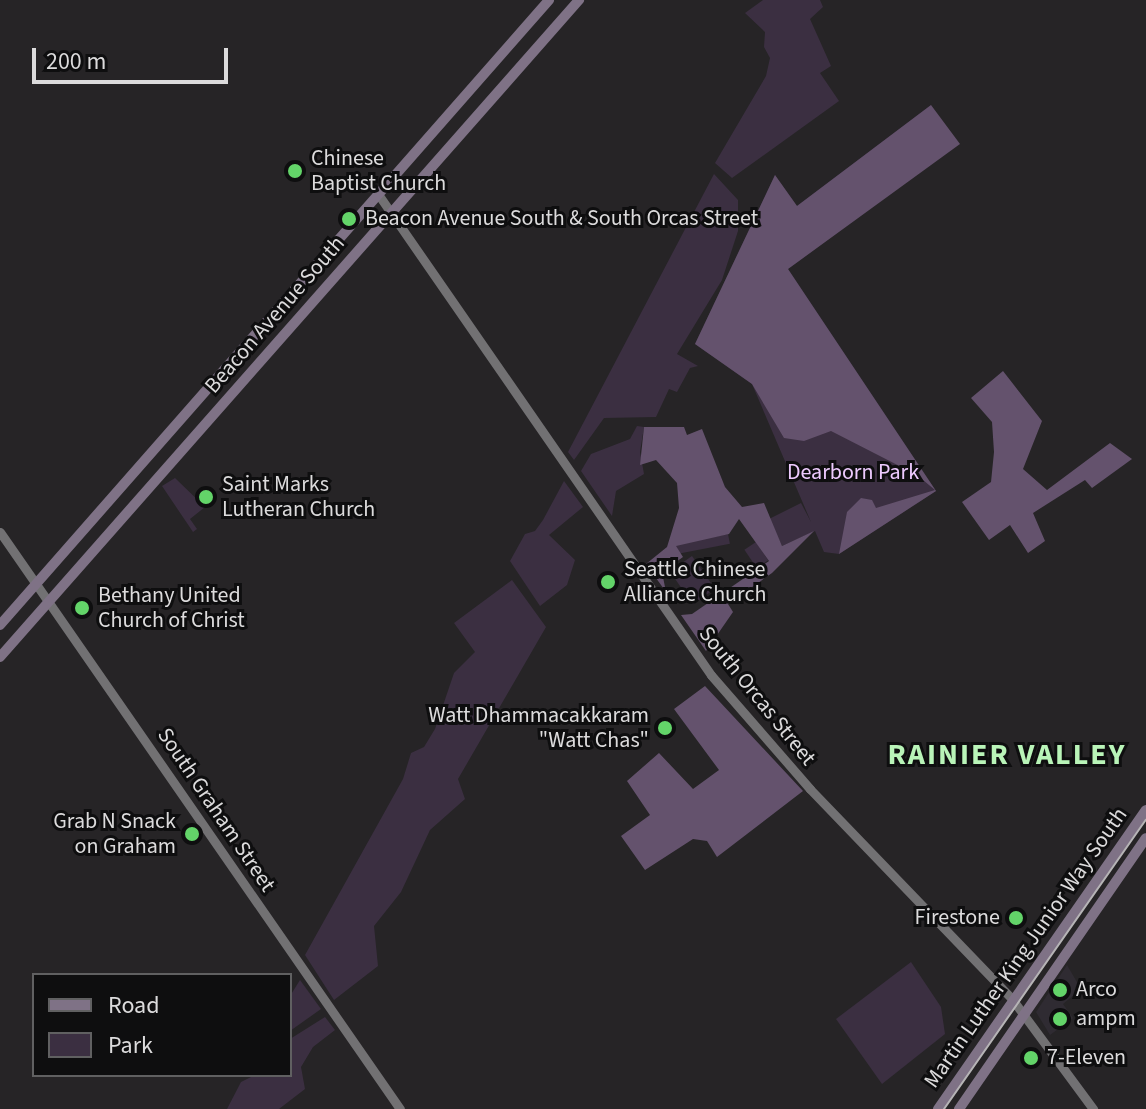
<!DOCTYPE html>
<style>
body{margin:0}
#map{position:relative;width:1146px;height:1109px;overflow:hidden;background:#262426;font-family:"Source Sans 3",sans-serif}
div>[style]{position:absolute}
.built>*{inset:0;background:#2f2b32}
.green>*{inset:0;background:#3b2f41;transform-origin:0 0}
.forest>*{inset:0;background:#64526d}
.tertiary>*{height:9px;margin:-4.5px;padding:0 4.5px;transform-origin:4.5px;border-radius:4.5px;background:#727173}
.secondary>*{height:10px;margin:-5px;padding:0 5px;transform-origin:5px;border-radius:5px;background:#7f7286}
.tram>*{height:2px;margin:-1px;padding:0 1px;transform-origin:1px;border-radius:1px;background:#b6b4b6}
.dots>*{width:22px;height:22px;translate:-50% -50%;box-sizing:border-box;border:4px solid #0e0e0f;border-radius:50%}
span{translate:-50% -50%;white-space:nowrap;text-align:center;line-height:1.15;-webkit-text-stroke:6px #0e0e0f;paint-order:stroke}
.poi-label{font-size:22px;color:#dcdbdc}
.left{translate:0 -50%;text-align:left}
.right{translate:-100% -50%;text-align:right}
.street-label{font-size:22px;color:#dcdbdc}
.park-label{font-size:22px;color:#edcafe}
.district-label{font-size:30px;color:#b9f4b8;font-weight:700;letter-spacing:2px}
.legend{position:absolute;left:32px;top:973px;width:260px;height:104px;box-sizing:border-box;background:#0e0e0f;border:2px solid #606061;margin:0;padding:10px 14px;list-style:none;font-size:24px;color:#dcdbdc}
.legend li{display:flex;align-items:center;gap:16px;height:40px}
.legend b{width:40px;border:2px solid #606061}
.scale{position:absolute;left:32px;top:48px;width:196px;height:36px;box-sizing:border-box;border:4px solid #dcdbdc;border-top:0;padding-left:10px;font-size:24px;line-height:28px;white-space:nowrap;color:#dcdbdc;-webkit-text-stroke:6px #0e0e0f;paint-order:stroke}
</style>
<div id="map">
<div class="built">
<div style="clip-path:polygon(1067px 965px,1081px 989px,1063px 1004px,1073px 1018px,1050px 1035px,1036px 1012px)"></div>
</div>
<div class="green">
<div style="clip-path:polygon(763px 0,820px 0,823px 7px,810px 19px,831px 66px,820px 73px,839px 101px,732px 178px,715px 163px,766px 76px,770px 58px,764px 47px,765px 32px,745px 13px)"></div>
<div style="clip-path:polygon(931px 105px,864px 213px,788px 269px,936px 491px,839px 554px,824px 552px,815px 531px,782px 546px,769px 519px,801px 503px,811px 522px,752px 384px,695px 344px,775px 175px,797px 206px)"></div>
<div style="clip-path:polygon(714px 174px,738px 200px,738px 231px,722px 280px,677px 354px,698px 366px,690px 368px,677px 392px,669px 389px,656px 417px,604px 418px,574px 460px,568px 452px)"></div>
<div style="clip-path:polygon(637px 426px,644px 427px,640px 452px,644px 474px,616px 491px,612px 516px,581px 471px,591px 454px,630px 439px)"></div>
<div style="clip-path:polygon(175px 478px,205px 507px,190px 519px,197px 529px,193px 532px,162px 486px)"></div>
<div style="clip-path:polygon(564px 481px,583px 507px,549px 535px,575px 560px,567px 585px,540px 606px,510px 561px,525px 534px,535px 531px,543px 520px)"></div>
<div style="left:728px;top:534px;width:10px;height:54px;rotate:79deg"></div>
<div style="left:756px;top:542px;width:22px;height:14px;rotate:56deg"></div>
<div style="left:692px;top:556px;width:40px;height:27px;rotate:55deg"></div>
<div style="clip-path:polygon(512px 580px,546px 627px,458px 779px,465px 799px,430px 830px,401px 892px,374px 926px,378px 966px,334px 1000px,305px 955px,403px 779px,411px 753px,424px 747px,435px 729px,454px 673px,475px 652px,454px 623px)"></div>
<div style="clip-path:polygon(911px 962px,941px 1007px,945px 1034px,882px 1084px,836px 1019px)"></div>
<div style="clip-path:polygon(300px 980px,321px 1009px,290px 1031px,290px 996px)"></div>
<div style="clip-path:polygon(325px 1017px,335px 1030px,313px 1047px,301px 1067px,305px 1089px,279px 1109px,227px 1109px,241px 1082px,255px 1075px,290px 1075px,290px 1039px)"></div>
</div>
<div class="forest">
<div style="clip-path:polygon(931px 105px,960px 144px,788px 269px,936px 491px,839px 554px,847px 512px,861px 498px,872px 500px,876px 508px,935px 490px,917px 475px,831px 431px,804px 441px,784px 438px,752px 384px,695px 344px,775px 175px,797px 206px)"></div>
<div style="clip-path:polygon(1003px 371px,1042px 421px,1023px 469px,1047px 490px,1110px 443px,1132px 459px,1092px 488px,1085px 480px,1033px 513px,1045px 541px,1028px 553px,1010px 525px,989px 540px,962px 502px,991px 482px,994px 452px,992px 422px,971px 398px)"></div>
<div style="clip-path:polygon(644px 427px,684px 427px,687px 435px,702px 429px,725px 487px,742px 507px,764px 503px,782px 546px,814px 531px,772px 573px,728px 604px,733px 612px,706px 651px,681px 615px,692px 614px,769px 561px,739px 519px,729px 534px,676px 546px,683px 557px,662px 572px,666px 592px,646px 564px,667px 547px,679px 508px,677px 483px,656px 460px,640px 465px)"></div>
<div style="clip-path:polygon(705px 686px,803px 791px,717px 857px,707px 841px,693px 839px,645px 870px,621px 836px,650px 815px,627px 781px,659px 753px,693px 789px,719px 770px,674px 709px)"></div>
</div>
<div class="tertiary">
<div style="left:378px;top:194px;width:585px;rotate:55.3deg"></div>
<div style="left:711px;top:675px;width:151px;rotate:49deg"></div>
<div style="left:810px;top:789px;width:291px;rotate:46.1deg"></div>
<div style="left:1012px;top:999px;width:137px;rotate:53.6deg"></div>
<div style="left:0;top:532px;width:702px;rotate:55.27deg"></div>
</div>
<div class="secondary">
<div style="left:0;top:625px;width:832px;rotate:-48.7deg"></div>
<div style="left:0;top:657px;width:876px;rotate:-48.61deg"></div>
<div style="left:938px;top:1109px;width:364px;rotate:-55.2deg"></div>
<div style="left:959px;top:1109px;width:329px;rotate:-55.4deg"></div>
</div>
<div class="tram">
<div style="left:944px;top:1109px;width:353px;rotate:-55.1deg"></div>
</div>
<div class="dots">
<div style="left:295px;top:171px;background:#63d469"></div>
<div style="left:349px;top:219px;background:#63d469"></div>
<div style="left:206px;top:497px;background:#63d469"></div>
<div style="left:608px;top:582px;background:#63d469"></div>
<div style="left:82px;top:608px;background:#63d469"></div>
<div style="left:665px;top:728px;background:#63d469"></div>
<div style="left:192px;top:834px;background:#63d469"></div>
<div style="left:1016px;top:918px;background:#63d469"></div>
<div style="left:1060px;top:990px;background:#63d469"></div>
<div style="left:1060px;top:1019px;background:#63d469"></div>
<div style="left:1031px;top:1058px;background:#63d469"></div>
</div>
<div class="poi-label">
<span class="left" style="left:311px;top:171px">Chinese<br>Baptist Church</span>
<span class="left" style="left:365px;top:219px">Beacon Avenue South &amp; South Orcas Street</span>
<span class="left" style="left:222px;top:497px">Saint Marks<br>Lutheran Church</span>
<span class="left" style="left:624px;top:582px">Seattle Chinese<br>Alliance Church</span>
<span class="left" style="left:98px;top:608px">Bethany United<br>Church of Christ</span>
<span class="right" style="left:649px;top:728px">Watt Dhammacakkaram<br>"Watt Chas"</span>
<span class="right" style="left:176px;top:834px">Grab N Snack<br>on Graham</span>
<span class="right" style="left:1000px;top:918px">Firestone</span>
<span class="left" style="left:1076px;top:990px">Arco</span>
<span class="left" style="left:1076px;top:1019px">ampm</span>
<span class="left" style="left:1047px;top:1058px">7-Eleven</span>
</div>
<div class="street-label">
<span style="left:275px;top:315px;rotate:-49deg">Beacon Avenue South</span>
<span style="left:757px;top:696px;rotate:51deg">South Orcas Street</span>
<span style="left:216px;top:810px;rotate:56deg">South Graham Street</span>
<span style="left:1026px;top:948px;rotate:-55deg">Martin Luther King Junior Way South</span>
</div>
<div class="park-label">
<span style="left:853px;top:473px">Dearborn Park</span>
</div>
<div class="district-label">
<span style="left:1007px;top:755px">RAINIER VALLEY</span>
</div>
<ul class="legend">
<li><b style="height:10px;background:#7f7286"></b>Road</li>
<li><b style="height:22px;background:#3b2f41"></b>Park</li>
</ul>
<div class="scale">200 m</div>
</div>
